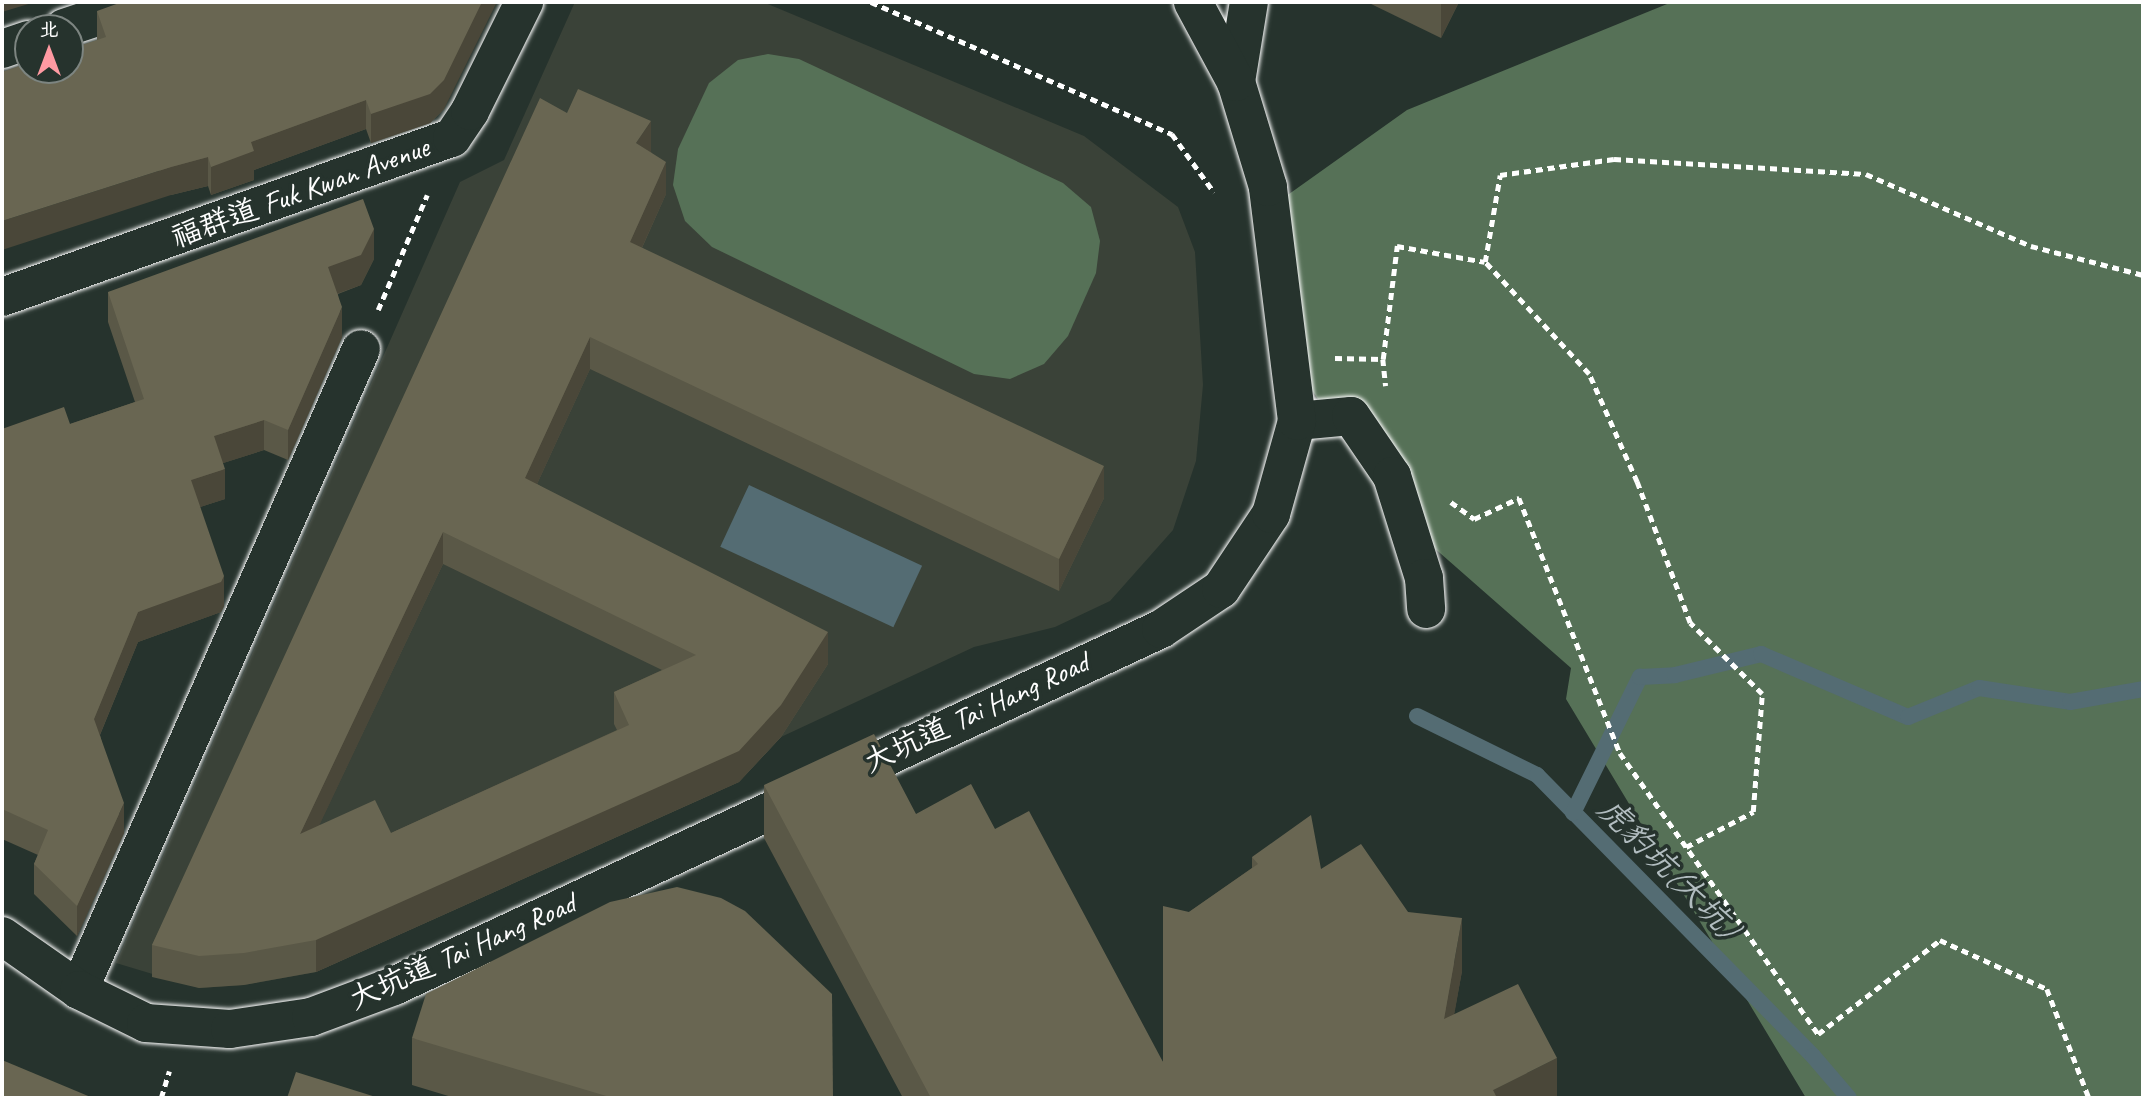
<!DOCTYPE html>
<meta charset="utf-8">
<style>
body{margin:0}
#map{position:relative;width:2145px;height:1100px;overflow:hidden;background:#26332d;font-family:Caveat,"LXGW WenKai TC",sans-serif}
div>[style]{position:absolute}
.built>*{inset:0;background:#3a4238}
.green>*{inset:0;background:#567157}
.water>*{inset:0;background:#546c73;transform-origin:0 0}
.stream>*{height:16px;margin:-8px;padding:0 8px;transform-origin:8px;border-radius:8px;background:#546c73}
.path>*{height:4.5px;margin-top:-2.25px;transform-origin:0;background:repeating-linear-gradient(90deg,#fff 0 7px,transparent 0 12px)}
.roads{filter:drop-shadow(0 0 2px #fff) drop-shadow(0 0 2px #fff)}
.minor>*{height:38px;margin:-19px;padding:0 19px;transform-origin:19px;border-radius:19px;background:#26332d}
.major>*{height:38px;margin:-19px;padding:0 19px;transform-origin:19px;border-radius:19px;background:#26332d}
.wall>*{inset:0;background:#5a5847}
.shaded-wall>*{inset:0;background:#4a4739}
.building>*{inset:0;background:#696652}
span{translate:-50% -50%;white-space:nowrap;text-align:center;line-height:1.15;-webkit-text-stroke:7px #26332d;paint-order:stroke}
.street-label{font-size:30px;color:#fff}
.water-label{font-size:32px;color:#b2bdc0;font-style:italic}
.frame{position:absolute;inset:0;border:4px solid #fff;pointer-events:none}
.north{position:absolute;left:14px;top:14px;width:70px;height:70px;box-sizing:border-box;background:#26332d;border:2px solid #7d8581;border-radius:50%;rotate:0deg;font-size:19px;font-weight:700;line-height:28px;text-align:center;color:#fff}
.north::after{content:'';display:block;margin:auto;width:24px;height:32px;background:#ff9aa2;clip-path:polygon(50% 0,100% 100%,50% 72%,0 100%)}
</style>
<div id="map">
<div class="built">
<div style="clip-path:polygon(575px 2px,763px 2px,1084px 136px,1178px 207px,1195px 252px,1203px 385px,1196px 461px,1173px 530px,1110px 601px,1055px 627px,974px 647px,781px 737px,753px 767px,715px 793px,316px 972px,244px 985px,199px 988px,116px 963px,460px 182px,504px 160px)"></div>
</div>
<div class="green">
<div style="clip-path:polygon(1672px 2px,2143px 2px,2143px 1098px,1806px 1098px,1566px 699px,1571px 668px,1391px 510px,1312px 390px,1275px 204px,1407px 110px)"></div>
<div style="clip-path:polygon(768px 54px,799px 59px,1063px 183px,1091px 207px,1100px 241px,1096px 273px,1068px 336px,1044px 364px,1010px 379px,974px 374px,712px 247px,685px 221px,673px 185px,678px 149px,709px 83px,738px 60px)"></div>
</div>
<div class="water">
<div style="left:749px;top:485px;width:191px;height:68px;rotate:25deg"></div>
</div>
<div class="stream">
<div style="left:1417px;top:716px;width:134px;rotate:26.2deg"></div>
<div style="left:1537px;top:775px;width:394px;rotate:45.5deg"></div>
<div style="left:1813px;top:1056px;width:55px;rotate:49.4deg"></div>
<div style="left:1573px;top:813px;width:152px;rotate:-63.8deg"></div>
<div style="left:1640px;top:677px;width:35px;rotate:-3deg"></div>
<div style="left:1675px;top:675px;width:89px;rotate:-13.7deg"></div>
<div style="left:1761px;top:654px;width:160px;rotate:23.2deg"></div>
<div style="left:1908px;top:717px;width:77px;rotate:-22.2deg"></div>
<div style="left:1979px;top:688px;width:92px;rotate:8.7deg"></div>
<div style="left:2070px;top:702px;width:74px;rotate:-10.1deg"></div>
</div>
<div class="path">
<div style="left:871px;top:2px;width:329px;rotate:23.7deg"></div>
<div style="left:1172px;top:134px;width:72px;rotate:54.1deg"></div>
<div style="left:378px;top:310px;width:125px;rotate:-66.9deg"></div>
<div style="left:1335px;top:358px;width:48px;rotate:1.2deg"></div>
<div style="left:1383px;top:359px;width:114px;rotate:-82.9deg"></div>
<div style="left:1397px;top:246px;width:89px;rotate:10.3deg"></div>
<div style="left:1383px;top:359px;width:27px;rotate:84deg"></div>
<div style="left:1451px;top:502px;width:29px;rotate:36deg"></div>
<div style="left:1474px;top:519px;width:50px;rotate:-25deg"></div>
<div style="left:1519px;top:498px;width:274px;rotate:68.4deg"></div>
<div style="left:1620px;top:753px;width:344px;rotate:54.8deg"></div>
<div style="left:1818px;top:1034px;width:154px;rotate:-37.6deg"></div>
<div style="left:1940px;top:940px;width:118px;rotate:24.6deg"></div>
<div style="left:2047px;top:989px;width:117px;rotate:68.9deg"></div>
<div style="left:1686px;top:847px;width:76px;rotate:-27.6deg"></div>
<div style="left:1753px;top:812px;width:118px;rotate:-85.6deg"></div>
<div style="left:1762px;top:694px;width:101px;rotate:-135.4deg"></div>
<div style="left:1690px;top:623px;width:151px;rotate:-110.6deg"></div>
<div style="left:1637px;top:482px;width:118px;rotate:-114deg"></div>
<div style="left:1589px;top:374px;width:153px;rotate:-132.9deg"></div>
<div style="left:1485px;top:262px;width:88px;rotate:-80.2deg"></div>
<div style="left:1500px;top:175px;width:115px;rotate:-8deg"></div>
<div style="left:1614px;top:159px;width:252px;rotate:3.4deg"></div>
<div style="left:1866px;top:174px;width:180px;rotate:23.6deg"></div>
<div style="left:2031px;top:246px;width:116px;rotate:14.5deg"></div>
<div style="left:161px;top:1098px;width:28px;rotate:-73deg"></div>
</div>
<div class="roads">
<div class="minor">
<div style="left:64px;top:28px;width:82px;rotate:-18.4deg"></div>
<div style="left:2px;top:49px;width:28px;rotate:-19deg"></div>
<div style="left:1236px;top:82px;width:81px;rotate:-80.8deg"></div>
<div style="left:2px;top:297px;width:477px;rotate:-19.5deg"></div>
<div style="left:452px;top:138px;width:32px;rotate:-56deg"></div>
<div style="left:470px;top:111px;width:122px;rotate:-63.6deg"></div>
<div style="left:1297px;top:421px;width:54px;rotate:-5.3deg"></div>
<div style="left:1351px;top:416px;width:73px;rotate:55.7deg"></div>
<div style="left:1392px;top:476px;width:107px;rotate:72.6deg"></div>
<div style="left:1424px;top:578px;width:31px;rotate:86deg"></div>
<div style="left:79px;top:990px;width:700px;rotate:-66.25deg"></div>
</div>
<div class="major">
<div style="left:2px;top:936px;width:94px;rotate:35deg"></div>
<div style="left:79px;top:990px;width:75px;rotate:26.2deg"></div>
<div style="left:146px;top:1023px;width:84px;rotate:4.1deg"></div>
<div style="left:230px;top:1029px;width:82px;rotate:-8.4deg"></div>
<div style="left:311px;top:1017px;width:89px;rotate:-20.5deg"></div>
<div style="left:394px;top:986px;width:846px;rotate:-24.96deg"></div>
<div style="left:1161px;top:629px;width:72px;rotate:-33.7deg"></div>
<div style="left:1221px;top:589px;width:90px;rotate:-56.3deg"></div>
<div style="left:1271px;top:514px;width:97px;rotate:-74.4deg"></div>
<div style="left:1297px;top:421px;width:236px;rotate:-97.1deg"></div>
<div style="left:1268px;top:187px;width:110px;rotate:-106.9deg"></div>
<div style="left:1236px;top:82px;width:91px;rotate:-118.3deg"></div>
</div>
</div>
<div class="wall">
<div style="clip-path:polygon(1367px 2px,1459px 2px,1441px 38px)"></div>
<div style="clip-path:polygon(97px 11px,444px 109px,430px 123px,371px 143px,366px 129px,254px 170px,254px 180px,211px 195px,208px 186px,171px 195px,97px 40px)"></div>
<div style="clip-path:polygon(evenodd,567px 113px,651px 152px,666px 194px,642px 248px,1104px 498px,1059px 591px,590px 369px,537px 484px,828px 664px,781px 737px,739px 782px,316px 972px,244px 985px,199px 988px,152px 977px,152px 945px,567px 113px,443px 564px,662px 670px,614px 692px,614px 724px,617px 730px,391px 833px,319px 825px,443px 564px)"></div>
<div style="clip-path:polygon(374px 259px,361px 285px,338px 294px,342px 337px,288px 460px,264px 450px,223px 463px,225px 499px,200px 507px,224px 606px,221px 612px,138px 642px,100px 735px,124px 833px,77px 936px,34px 894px,34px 864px,38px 855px,2px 839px,2px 429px,70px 424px,135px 402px,108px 322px,108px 292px)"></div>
<div style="clip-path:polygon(764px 785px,995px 829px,1163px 1062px,1189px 912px,1252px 868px,1252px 857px,1321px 869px,1408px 912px,1462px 971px,1454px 1014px,1557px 1098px,903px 1098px,764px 838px)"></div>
<div style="clip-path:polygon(412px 1038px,833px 1098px,455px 1098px,412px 1085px)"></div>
</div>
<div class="shaded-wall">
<div style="clip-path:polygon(2px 2px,35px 2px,2px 12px)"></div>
<div style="clip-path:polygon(482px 2px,497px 2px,444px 109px,430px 123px,371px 143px,371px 114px)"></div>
<div style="clip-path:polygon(1441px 2px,1459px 2px,1441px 38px)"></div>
<div style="clip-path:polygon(366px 100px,366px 129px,254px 170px,254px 180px,211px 195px,211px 167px,251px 142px)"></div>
<div style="clip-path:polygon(651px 121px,651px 153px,636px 143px)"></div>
<div style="clip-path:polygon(208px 157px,208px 186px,171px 195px,2px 250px,2px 221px,171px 167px)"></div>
<div style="clip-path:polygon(666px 162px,666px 194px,630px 274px,630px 242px)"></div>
<div style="clip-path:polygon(374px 229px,374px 259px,361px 285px,328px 297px,328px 267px)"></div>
<div style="clip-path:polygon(342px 307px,342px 337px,288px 460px,288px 430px)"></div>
<div style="clip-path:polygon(590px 337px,590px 369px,525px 510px,525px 478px)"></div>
<div style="clip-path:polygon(264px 420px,264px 450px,214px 466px,214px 436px)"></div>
<div style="clip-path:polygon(1104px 466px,1104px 498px,1059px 591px,1059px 559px)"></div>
<div style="clip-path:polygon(225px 469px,225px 499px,191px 510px,191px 480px)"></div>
<div style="clip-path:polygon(443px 532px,443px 564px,300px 866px,300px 834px)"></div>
<div style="clip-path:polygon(224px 576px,224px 606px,221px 612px,138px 642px,94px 749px,94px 719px,138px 612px)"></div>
<div style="clip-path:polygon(828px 632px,828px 664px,781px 737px,739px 782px,316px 972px,316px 940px)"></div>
<div style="clip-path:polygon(124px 803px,124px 833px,77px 936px,77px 906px)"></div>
<div style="clip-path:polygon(1462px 918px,1462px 971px,1444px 1072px,1444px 1019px)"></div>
<div style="clip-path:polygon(1557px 1058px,1557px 1098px,1493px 1098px,1493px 1090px)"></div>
</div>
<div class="building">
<div style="clip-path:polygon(122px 2px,482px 2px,444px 80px,430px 94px,371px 114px,366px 100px,251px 142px,254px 151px,211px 167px,208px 157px,171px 167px,2px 221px,2px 72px,28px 63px,28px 70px,70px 70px,70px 49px,106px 37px,97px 11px)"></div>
<div style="clip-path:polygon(evenodd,578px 89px,651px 121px,636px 143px,666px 162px,630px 242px,1104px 466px,1059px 559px,590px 337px,525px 478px,828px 632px,781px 705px,739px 751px,316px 940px,244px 953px,199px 956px,152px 945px,540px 98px,567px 113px,578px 89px,443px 532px,696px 655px,614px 692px,629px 725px,391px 833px,375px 800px,300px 834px,443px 532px)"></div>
<div style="clip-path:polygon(363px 199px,374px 229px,361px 255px,328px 267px,342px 307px,288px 430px,264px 420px,214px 436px,225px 469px,191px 480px,224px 576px,221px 582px,138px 612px,94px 719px,124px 803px,77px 906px,34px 864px,48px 830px,2px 809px,2px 429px,64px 407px,70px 424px,144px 399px,108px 292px)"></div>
<div style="clip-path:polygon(874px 734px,916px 814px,971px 784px,995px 829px,1029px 811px,1163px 1062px,1163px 906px,1189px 912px,1258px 864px,1252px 857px,1311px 815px,1321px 869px,1361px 844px,1408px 912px,1462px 918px,1444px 1019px,1518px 984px,1557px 1058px,1493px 1090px,1497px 1098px,931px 1098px,764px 785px)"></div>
<div style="clip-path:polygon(677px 887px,721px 898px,745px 911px,832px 994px,833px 1098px,613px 1098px,412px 1038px,426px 994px,610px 902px)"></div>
<div style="clip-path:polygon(2px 1060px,93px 1098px,2px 1098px)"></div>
<div style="clip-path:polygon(296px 1072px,379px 1098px,287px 1098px)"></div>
</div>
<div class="street-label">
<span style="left:300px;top:192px;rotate:-20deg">福群道 Fuk Kwan Avenue</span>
<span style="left:976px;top:712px;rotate:-25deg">大坑道 Tai Hang Road</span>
<span style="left:462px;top:951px;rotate:-24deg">大坑道 Tai Hang Road</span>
</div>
<div class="water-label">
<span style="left:1667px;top:868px;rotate:45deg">虎豹坑(大坑)</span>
</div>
<div class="frame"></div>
<div class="north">北</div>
</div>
